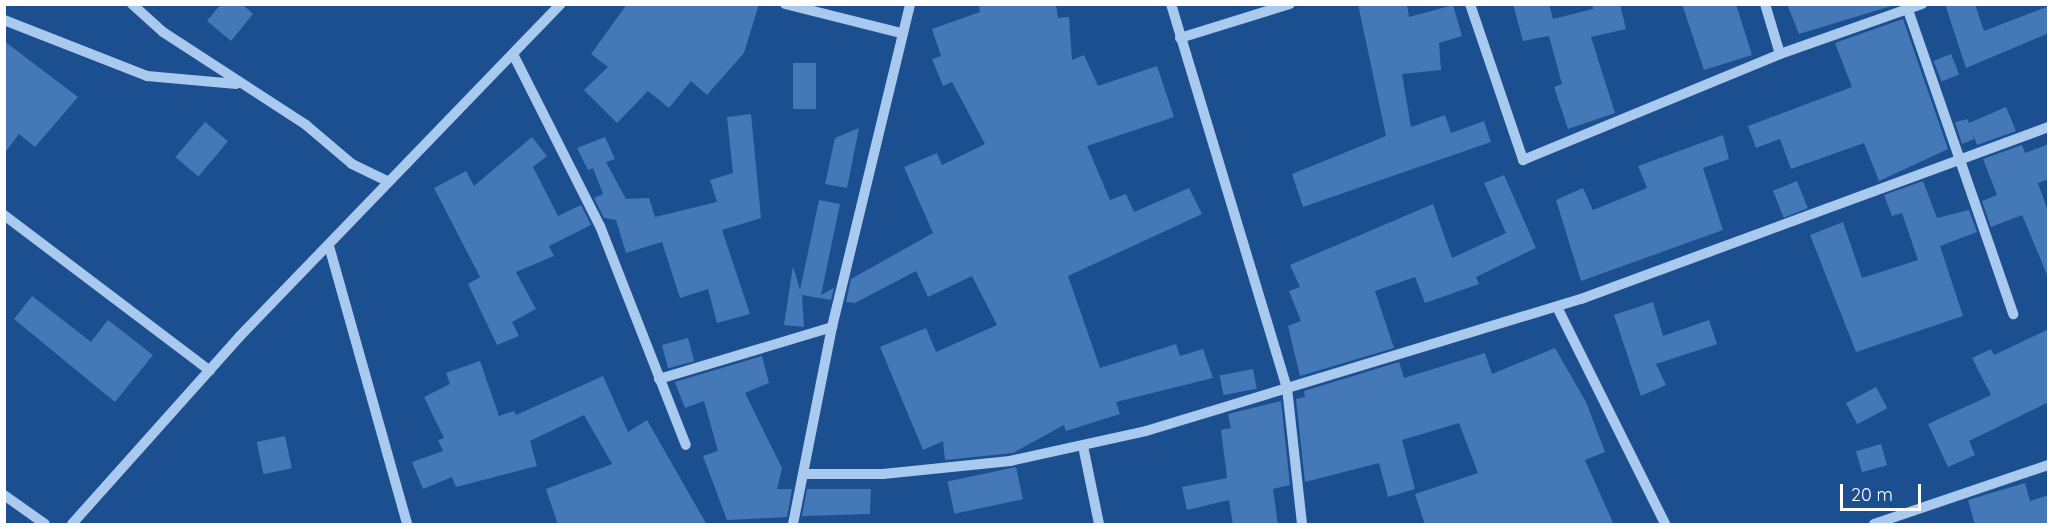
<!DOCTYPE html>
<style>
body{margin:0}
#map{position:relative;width:2053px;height:529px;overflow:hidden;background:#1b4f8f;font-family:Quicksand,sans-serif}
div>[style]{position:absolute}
.building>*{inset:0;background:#4478b7;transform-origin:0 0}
.minor>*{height:10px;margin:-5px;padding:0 5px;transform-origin:5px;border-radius:5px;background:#a9c9ee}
span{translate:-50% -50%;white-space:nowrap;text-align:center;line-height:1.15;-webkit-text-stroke:6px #1b4f8f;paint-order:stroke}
.frame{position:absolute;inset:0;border:6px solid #fff;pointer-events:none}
.scale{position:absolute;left:1840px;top:484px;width:81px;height:27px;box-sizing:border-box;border:3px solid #fff;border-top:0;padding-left:8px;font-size:18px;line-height:21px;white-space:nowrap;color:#fff;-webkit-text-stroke:4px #1b4f8f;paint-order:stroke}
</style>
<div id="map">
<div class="building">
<div style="clip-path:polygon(221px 4px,242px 4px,253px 14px,231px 41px,207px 21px)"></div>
<div style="clip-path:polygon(627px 4px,759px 4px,744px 53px,707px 95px,691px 81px,669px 108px,648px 91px,617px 123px,584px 90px,608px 67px,591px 54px)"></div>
<div style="clip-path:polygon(979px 4px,1056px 4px,1058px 18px,1069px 17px,1072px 60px,1084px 55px,1098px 86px,1157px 66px,1174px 117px,1087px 146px,1110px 200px,1126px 194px,1134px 212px,1189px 188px,1202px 214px,1068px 276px,1100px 368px,1176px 344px,1180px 356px,1203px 349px,1213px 378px,1116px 402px,1120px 414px,1066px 431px,1064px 425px,1013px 453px,945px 460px,943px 441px,923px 450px,880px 347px,926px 328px,936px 352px,997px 325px,972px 276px,928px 297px,916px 271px,855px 303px,846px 302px,851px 279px,933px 233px,904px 167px,937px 153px,942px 165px,985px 144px,952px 82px,943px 86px,932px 59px,941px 56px,932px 29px,980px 12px)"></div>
<div style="clip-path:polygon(1358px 4px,1407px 4px,1409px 17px,1453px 5px,1462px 36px,1439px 43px,1441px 70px,1402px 74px,1411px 127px,1445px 115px,1451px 133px,1484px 121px,1491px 142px,1303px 207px,1292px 174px,1386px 136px)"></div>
<div style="clip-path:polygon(1513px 4px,1549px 4px,1553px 19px,1593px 9px,1592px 4px,1620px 4px,1626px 29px,1591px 37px,1615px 113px,1568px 129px,1554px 87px,1562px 84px,1549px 36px,1523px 41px)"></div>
<div style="clip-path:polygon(1682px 4px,1736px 4px,1752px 55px,1704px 70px)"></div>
<div style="clip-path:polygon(1787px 4px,1898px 4px,1799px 34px)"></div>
<div style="clip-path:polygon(1945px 4px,1975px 4px,1984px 31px,2049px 6px,2049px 33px,1966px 68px)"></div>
<div style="clip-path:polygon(1903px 19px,1948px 149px,1879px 181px,1864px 143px,1791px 169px,1780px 139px,1756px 148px,1748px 126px,1852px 87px,1835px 43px)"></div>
<div style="clip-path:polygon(4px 41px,78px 97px,35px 147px,19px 134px,4px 154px)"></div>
<div style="left:1951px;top:54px;width:22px;height:19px;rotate:68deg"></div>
<div style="left:793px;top:63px;width:23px;height:46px"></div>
<div style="clip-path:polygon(2006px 107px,2016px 131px,1977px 145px,1971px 129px,1974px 139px,1962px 144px,1955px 122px,1968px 119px,1969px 123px)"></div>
<div style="clip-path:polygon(751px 114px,761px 218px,722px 230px,750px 314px,717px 323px,708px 289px,680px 298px,662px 242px,626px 253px,616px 220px,604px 218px,594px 198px,603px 194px,593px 168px,588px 170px,577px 148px,605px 137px,615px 159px,606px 162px,626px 199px,649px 198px,655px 217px,717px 202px,710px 180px,733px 173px,727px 117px)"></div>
<div style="left:205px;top:122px;width:30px;height:46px;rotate:40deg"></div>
<div style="clip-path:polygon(859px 128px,847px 188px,825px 184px,835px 138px)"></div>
<div style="clip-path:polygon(1723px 135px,1729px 159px,1703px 168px,1723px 230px,1581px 281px,1556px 200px,1583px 188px,1593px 210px,1647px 188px,1638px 166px)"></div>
<div style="clip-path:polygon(532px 137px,547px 156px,533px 167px,558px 216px,581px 205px,591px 225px,549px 246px,554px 256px,516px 272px,536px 309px,512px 322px,519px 336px,497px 345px,468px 284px,480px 277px,434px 188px,466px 171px,474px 186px)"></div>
<div style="clip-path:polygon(2049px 144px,2049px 179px,2038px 183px,2049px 214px,2048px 277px,2022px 215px,1991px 227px,1982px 201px,1997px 195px,1983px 159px,2022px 145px,2025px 153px)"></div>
<div style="clip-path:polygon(1504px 175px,1536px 248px,1476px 277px,1479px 284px,1425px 303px,1415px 277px,1375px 291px,1394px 348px,1300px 376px,1288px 326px,1301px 321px,1289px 291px,1300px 287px,1290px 265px,1433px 204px,1452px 258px,1506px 233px,1484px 183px)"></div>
<div style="left:1797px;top:181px;width:29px;height:26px;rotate:68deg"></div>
<div style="clip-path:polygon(1923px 181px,1937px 218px,1969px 210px,1977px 232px,1940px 246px,1963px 316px,1856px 352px,1810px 235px,1843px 222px,1862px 278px,1918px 260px,1902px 213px,1892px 216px,1884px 195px)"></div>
<div style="clip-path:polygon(819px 200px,840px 204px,821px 295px,834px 288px,831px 300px,802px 295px,804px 327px,784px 325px,793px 266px,800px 290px)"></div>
<div style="clip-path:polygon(32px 296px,91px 342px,108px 320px,153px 355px,115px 402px,14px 319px)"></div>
<div style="clip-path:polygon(1653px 302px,1663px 336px,1709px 320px,1717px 344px,1656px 364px,1666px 385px,1641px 396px,1614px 315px)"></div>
<div style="clip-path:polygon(2049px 329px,2049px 402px,1969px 441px,1975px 455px,1948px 467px,1928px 424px,1991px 395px,1972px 358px,1991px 349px,1994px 355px)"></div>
<div style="left:688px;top:338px;width:24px;height:27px;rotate:75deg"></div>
<div style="clip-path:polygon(1555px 348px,1586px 402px,1605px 452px,1585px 460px,1614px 525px,1425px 525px,1415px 494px,1478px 473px,1459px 423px,1402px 440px,1415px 489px,1388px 497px,1379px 463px,1305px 482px,1296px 399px,1305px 397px,1304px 391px,1399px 362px,1404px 378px,1485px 353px,1492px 374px)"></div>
<div style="clip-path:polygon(762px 356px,769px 383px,745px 393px,782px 468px,777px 489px,792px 489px,787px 517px,727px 520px,703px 456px,718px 451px,704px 401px,685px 408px,675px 382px)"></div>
<div style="clip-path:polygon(480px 361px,499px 416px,514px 411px,516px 415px,603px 376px,628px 432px,647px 420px,707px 525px,558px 525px,546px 489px,612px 464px,584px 415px,530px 441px,537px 466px,456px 487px,452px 477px,423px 489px,412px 462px,443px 451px,438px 440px,444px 438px,424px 397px,450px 384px,446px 373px)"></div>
<div style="left:1253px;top:369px;width:20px;height:34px;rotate:79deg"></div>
<div style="left:1876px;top:387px;width:24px;height:34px;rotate:62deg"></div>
<div style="clip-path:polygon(1281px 401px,1290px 485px,1273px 489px,1278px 525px,1233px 525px,1229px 500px,1187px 510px,1182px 487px,1227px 478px,1221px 430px,1231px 428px,1228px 414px)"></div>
<div style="left:285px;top:436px;width:33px;height:29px;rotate:78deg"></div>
<div style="left:1881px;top:444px;width:22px;height:26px;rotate:74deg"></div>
<div style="left:1016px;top:467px;width:33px;height:70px;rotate:78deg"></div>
<div style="clip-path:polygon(2025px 483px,2030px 501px,2049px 495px,2049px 525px,1975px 525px,1968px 500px)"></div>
<div style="clip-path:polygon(807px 489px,871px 489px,870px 514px,802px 516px)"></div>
</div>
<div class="minor">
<div style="left:132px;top:4px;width:42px;rotate:42.1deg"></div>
<div style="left:163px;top:32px;width:171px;rotate:33deg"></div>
<div style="left:306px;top:125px;width:60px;rotate:40.3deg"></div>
<div style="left:352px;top:164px;width:39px;rotate:26deg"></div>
<div style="left:785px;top:4px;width:120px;rotate:14deg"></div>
<div style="left:1171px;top:4px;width:401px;rotate:73.2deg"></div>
<div style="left:1287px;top:388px;width:137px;rotate:83.7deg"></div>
<div style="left:1470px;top:4px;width:165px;rotate:71.2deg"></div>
<div style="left:1523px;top:160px;width:278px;rotate:-22.4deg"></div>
<div style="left:1780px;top:54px;width:151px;rotate:-19.4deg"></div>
<div style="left:1765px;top:4px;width:52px;rotate:73.3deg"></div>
<div style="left:1908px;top:10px;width:322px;rotate:70.9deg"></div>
<div style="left:4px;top:20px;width:154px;rotate:21.4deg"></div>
<div style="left:147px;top:76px;width:90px;rotate:5.1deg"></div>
<div style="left:1180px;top:38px;width:115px;rotate:-17.2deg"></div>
<div style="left:514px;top:56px;width:191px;rotate:63.2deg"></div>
<div style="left:600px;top:226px;width:235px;rotate:68.6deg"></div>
<div style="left:4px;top:215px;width:258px;rotate:37.1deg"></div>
<div style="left:329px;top:246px;width:289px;rotate:74.3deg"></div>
<div style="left:1557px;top:307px;width:242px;rotate:63.5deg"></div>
<div style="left:659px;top:379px;width:181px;rotate:-16.7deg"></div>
<div style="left:1083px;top:446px;width:80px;rotate:78.4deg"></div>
<div style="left:804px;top:474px;width:79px"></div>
<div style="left:883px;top:474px;width:128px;rotate:-5.8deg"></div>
<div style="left:1010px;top:461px;width:139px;rotate:-12.4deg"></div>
<div style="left:1146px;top:431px;width:455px;rotate:-16.9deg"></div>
<div style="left:1581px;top:299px;width:498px;rotate:-20.2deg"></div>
<div style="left:4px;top:495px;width:50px;rotate:35.3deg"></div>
<div style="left:72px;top:524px;width:252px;rotate:-48.2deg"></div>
<div style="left:240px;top:336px;width:462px;rotate:-46deg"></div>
<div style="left:793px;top:524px;width:201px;rotate:-78.8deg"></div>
<div style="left:832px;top:327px;width:332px;rotate:-76.4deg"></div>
<div style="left:1874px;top:524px;width:184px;rotate:-18.7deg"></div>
</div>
<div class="frame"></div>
<div class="scale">20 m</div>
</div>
